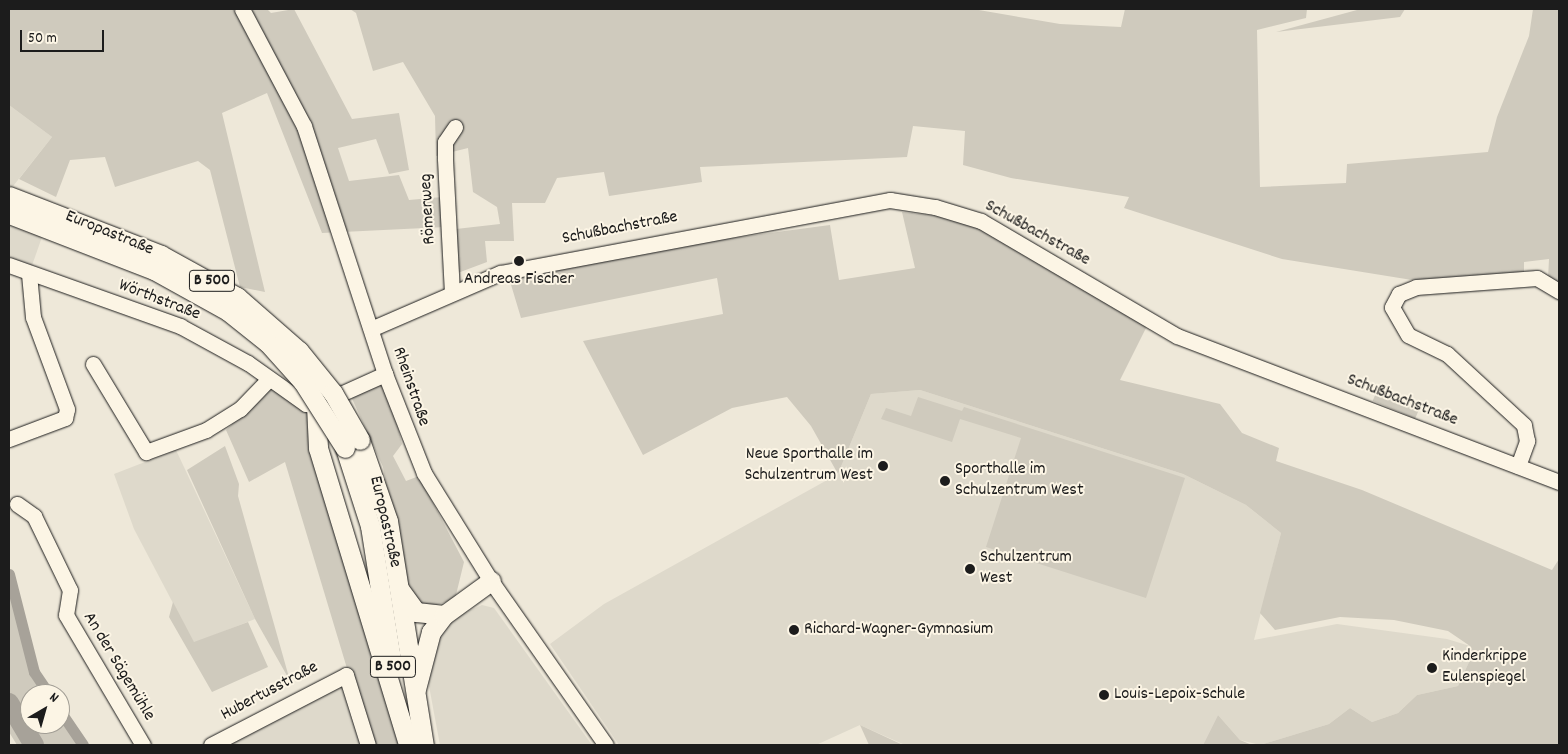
<!DOCTYPE html>
<meta charset="utf-8">
<style>
body{margin:0}
#map{position:relative;width:1568px;height:754px;overflow:hidden;background:#eee8d9;font-family:Dekko,sans-serif}
div>[style]{position:absolute}
.built>*{inset:0;background:#ded9cb}
.green>*{inset:0;background:#cfcabd;transform-origin:0 0}
.canal>*{height:11px;margin:-5.5px;padding:0 5.5px;transform-origin:5.5px;border-radius:5.5px;background:#a7a299}
.river>*{height:20px;margin:-10px;padding:0 10px;transform-origin:10px;border-radius:10px;background:#a7a299}
.roads{filter:drop-shadow(0 0 1px #1c1c1c) drop-shadow(0 0 1px #1c1c1c)}
.minor>*{height:15px;margin:-7.5px;padding:0 7.5px;transform-origin:7.5px;border-radius:7.5px;background:#fcf5e5}
.major>*{height:19px;margin:-9.5px;padding:0 9.5px;transform-origin:9.5px;border-radius:9.5px;background:#fcf5e5}
.bridges{filter:drop-shadow(0 0 1px #1c1c1c) drop-shadow(0 0 1px #1c1c1c)}
.major-bridge>*{height:19px;margin:-9.5px;padding:0 9.5px;transform-origin:9.5px;border-radius:9.5px;background:#fcf5e5}
.dots>*{width:14px;height:14px;translate:-50% -50%;box-sizing:border-box;border:2px solid #fcf5e5;border-radius:50%}
span{translate:-50% -50%;white-space:nowrap;text-align:center;line-height:1.15;-webkit-text-stroke:4px #fcf5e5;paint-order:stroke}
.shield-label span{padding:1px 4px;background:#fcf5e5;border:1px solid;border-radius:4px;-webkit-text-stroke-width:0}
.shield-label{font-size:16px;color:#1c1c1c;font-weight:700}
.street-label{font-size:18px;color:#1c1c1c}
.poi-label{font-size:18px;color:#1c1c1c}
.right{translate:-100% -50%;text-align:right}
.left{translate:0 -50%;text-align:left}
.frame{position:absolute;inset:0;border:10px solid #1c1c1c;pointer-events:none}
.north{position:absolute;left:20px;top:684px;width:50px;height:50px;box-sizing:border-box;background:#fcf5e5;border:1px solid #a29e95;border-radius:50%;rotate:38deg;font-size:14px;font-weight:700;line-height:20px;text-align:center;color:#1c1c1c}
.north::after{content:'';display:block;margin:auto;width:18px;height:22px;background:#1c1c1c;clip-path:polygon(50% 0,100% 100%,50% 72%,0 100%)}
.scale{position:absolute;left:20px;top:30px;width:84px;height:22px;box-sizing:border-box;border:2px solid #1c1c1c;border-top:0;padding-left:6px;font-size:15px;line-height:18px;white-space:nowrap;color:#1c1c1c;-webkit-text-stroke:4px #fcf5e5;paint-order:stroke}
</style>
<div id="map">
<div class="built">
<div style="clip-path:polygon(9px 105px,52px 137px,10px 190px,9px 189px)"></div>
<div style="clip-path:polygon(9px 225px,42px 237px,29px 274px,9px 259px)"></div>
<div style="clip-path:polygon(920px 390px,1183px 474px,1246px 505px,1281px 533px,1254px 640px,1337px 624px,1447px 639px,1470px 646px,1469px 662px,1458px 686px,1417px 695px,1398px 713px,1372px 722px,1350px 708px,1329px 724px,1260px 745px,1240px 740px,1218px 715px,1203px 745px,905px 745px,860px 725px,816px 745px,619px 745px,550px 644px,604px 604px,838px 474px,871px 394px)"></div>
<div style="clip-path:polygon(176px 450px,255px 619px,194px 643px,134px 529px,114px 474px)"></div>
<div style="clip-path:polygon(482px 605px,494px 608px,592px 745px,440px 745px,426px 670px,433px 643px,457px 616px)"></div>
<div style="clip-path:polygon(338px 681px,348px 685px,366px 745px,213px 745px)"></div>
</div>
<div class="green">
<div style="clip-path:polygon(9px 9px,267px 9px,271px 13px,294px 9px,352px 119px,399px 113px,409px 170px,389px 174px,376px 139px,338px 148px,349px 181px,399px 175px,409px 200px,442px 197px,445px 227px,322px 233px,267px 93px,222px 113px,265px 292px,240px 287px,210px 170px,198px 161px,115px 187px,105px 157px,70px 160px,56px 197px,19px 179px,52px 137px,9px 105px)"></div>
<div style="clip-path:polygon(350px 9px,973px 9px,1060px 24px,1121px 27px,1125px 9px,1307px 9px,1306px 18px,1257px 30px,1260px 187px,1346px 183px,1347px 164px,1488px 152px,1497px 117px,1529px 36px,1533px 9px,1559px 9px,1559px 286px,1548px 279px,1549px 259px,1524px 262px,1524px 275px,1412px 280px,1282px 259px,1124px 208px,1129px 197px,1011px 178px,963px 165px,965px 131px,913px 126px,907px 157px,700px 167px,702px 182px,609px 196px,604px 172px,557px 178px,545px 203px,512px 203px,514px 241px,485px 241px,487px 262px,455px 274px,456px 229px,500px 224px,497px 207px,473px 192px,468px 148px,436px 156px,435px 116px,403px 62px,373px 71px,356px 13px)"></div>
<div style="clip-path:polygon(1405px 9px,1400px 17px,1276px 32px,1357px 10px)"></div>
<div style="clip-path:polygon(902px 212px,947px 217px,982px 229px,1147px 326px,1120px 380px,1220px 404px,1242px 433px,1279px 448px,1276px 461px,1362px 490px,1552px 570px,1559px 559px,1559px 745px,1260px 745px,1329px 724px,1350px 708px,1372px 722px,1398px 713px,1417px 695px,1458px 686px,1469px 662px,1470px 646px,1448px 631px,1394px 620px,1340px 617px,1275px 630px,1260px 613px,1281px 533px,1246px 505px,1183px 474px,920px 390px,871px 394px,838px 474px,811px 426px,787px 397px,732px 408px,643px 455px,583px 341px,723px 314px,717px 278px,521px 318px,509px 278px,710px 241px,830px 225px,839px 280px,915px 268px)"></div>
<div style="clip-path:polygon(385px 374px,402px 444px,393px 456px,406px 481px,419px 476px,464px 562px,455px 599px,421px 610px,403px 588px,383px 467px,349px 392px)"></div>
<div style="clip-path:polygon(265px 384px,306px 406px,401px 745px,370px 745px,285px 462px,249px 482px,226px 430px,267px 391px)"></div>
<div style="left:1379px;top:386px;width:46px;height:16px;rotate:23deg"></div>
<div style="clip-path:polygon(918px 397px,962px 411px,964px 407px,1185px 478px,1146px 598px,986px 547px,1021px 438px,960px 419px,952px 442px,881px 419px,886px 408px,911px 416px)"></div>
<div style="clip-path:polygon(225px 446px,239px 484px,238px 496px,290px 681px,255px 619px,187px 470px)"></div>
<div style="clip-path:polygon(9px 589px,31px 673px,45px 694px,30px 694px,30px 724px,60px 724px,60px 717px,79px 745px,17px 745px,9px 732px)"></div>
<div style="clip-path:polygon(173px 602px,194px 642px,248px 622px,268px 667px,212px 692px,169px 617px)"></div>
<div style="clip-path:polygon(1218px 715px,1240px 740px,1252px 745px,1203px 745px)"></div>
<div style="clip-path:polygon(860px 725px,903px 745px,869px 745px)"></div>
</div>
<div class="canal">
<div style="left:9px;top:574px;width:101px;rotate:75.7deg"></div>
<div style="left:34px;top:672px;width:27px;rotate:56deg"></div>
<div style="left:60px;top:711px;width:41px;rotate:55.9deg"></div>
</div>
<div class="river">
<div style="left:9px;top:703px;width:49px;rotate:59.2deg"></div>
</div>
<div class="roads">
<div class="minor">
<div style="left:242px;top:9px;width:132px;rotate:62.1deg"></div>
<div style="left:304px;top:126px;width:261px;rotate:71.9deg"></div>
<div style="left:385px;top:374px;width:106px;rotate:68.5deg"></div>
<div style="left:424px;top:473px;width:127px;rotate:58.2deg"></div>
<div style="left:491px;top:581px;width:200px;rotate:55deg"></div>
<div style="left:9px;top:265px;width:182px;rotate:19.6deg"></div>
<div style="left:180px;top:326px;width:77px;rotate:28.6deg"></div>
<div style="left:248px;top:363px;width:71px;rotate:35.3deg"></div>
<div style="left:306px;top:404px;width:10px;rotate:6deg"></div>
<div style="left:316px;top:405px;width:76px;rotate:-24.2deg"></div>
<div style="left:452px;top:293px;width:135px;rotate:-93deg"></div>
<div style="left:445px;top:158px;width:16px;rotate:-90deg"></div>
<div style="left:445px;top:142px;width:18px;rotate:-56deg"></div>
<div style="left:371px;top:329px;width:141px;rotate:-23.5deg"></div>
<div style="left:500px;top:273px;width:397px;rotate:-10.6deg"></div>
<div style="left:890px;top:200px;width:46px;rotate:8.8deg"></div>
<div style="left:935px;top:207px;width:48px;rotate:16.9deg"></div>
<div style="left:981px;top:221px;width:227px;rotate:30.4deg"></div>
<div style="left:1177px;top:336px;width:409px;rotate:20.9deg"></div>
<div style="left:93px;top:364px;width:103px;rotate:58.9deg"></div>
<div style="left:146px;top:452px;width:64px;rotate:-20.1deg"></div>
<div style="left:206px;top:430px;width:40px;rotate:-32deg"></div>
<div style="left:240px;top:409px;width:42px;rotate:-46deg"></div>
<div style="left:9px;top:439px;width:60px;rotate:-20.6deg"></div>
<div style="left:65px;top:418px;width:9px;rotate:-77deg"></div>
<div style="left:67px;top:409px;width:98px;rotate:-110.3deg"></div>
<div style="left:33px;top:317px;width:43px;rotate:-95.3deg"></div>
<div style="left:1518px;top:466px;width:27px;rotate:-70deg"></div>
<div style="left:1527px;top:441px;width:16px;rotate:-101deg"></div>
<div style="left:1524px;top:425px;width:105px;rotate:-137.3deg"></div>
<div style="left:1447px;top:354px;width:43px;rotate:-154deg"></div>
<div style="left:1408px;top:335px;width:32px;rotate:-120deg"></div>
<div style="left:1392px;top:307px;width:15px;rotate:-62deg"></div>
<div style="left:1399px;top:294px;width:18px;rotate:-22deg"></div>
<div style="left:1416px;top:287px;width:121px;rotate:-4.3deg"></div>
<div style="left:1537px;top:278px;width:26px;rotate:31deg"></div>
<div style="left:17px;top:504px;width:21px;rotate:35deg"></div>
<div style="left:34px;top:516px;width:82px;rotate:64.1deg"></div>
<div style="left:70px;top:590px;width:25px;rotate:99deg"></div>
<div style="left:66px;top:615px;width:151px;rotate:59.4deg"></div>
<div style="left:211px;top:745px;width:152px;rotate:-27.4deg"></div>
<div style="left:346px;top:675px;width:73px;rotate:72.6deg"></div>
</div>
<div class="major">
<div style="left:316px;top:405px;width:43px;rotate:87.3deg"></div>
<div style="left:318px;top:448px;width:310px;rotate:73.1deg"></div>
<div style="left:360px;top:440px;width:86px;rotate:70.9deg"></div>
<div style="left:388px;top:521px;width:227px;rotate:80.9deg"></div>
<div style="left:345px;top:448px;width:82px;rotate:72.2deg"></div>
<div style="left:370px;top:526px;width:134px;rotate:81deg"></div>
<div style="left:400px;top:590px;width:27px;rotate:54deg"></div>
<div style="left:416px;top:612px;width:28px;rotate:6deg"></div>
<div style="left:416px;top:689px;width:59px;rotate:-75.3deg"></div>
<div style="left:431px;top:632px;width:21px;rotate:-53deg"></div>
<div style="left:444px;top:615px;width:58px;rotate:-35.9deg"></div>
</div>
</div>
<div class="bridges">
<div class="major-bridge">
<div style="left:9px;top:196px;width:163px;rotate:21.2deg"></div>
<div style="left:161px;top:255px;width:87px;rotate:28.9deg"></div>
<div style="left:237px;top:297px;width:82px;rotate:41.1deg"></div>
<div style="left:299px;top:351px;width:54px;rotate:51deg"></div>
<div style="left:333px;top:393px;width:54px;rotate:60.1deg"></div>
<div style="left:9px;top:214px;width:155px;rotate:21.1deg"></div>
<div style="left:154px;top:270px;width:85px;rotate:29deg"></div>
<div style="left:228px;top:311px;width:51px;rotate:38.7deg"></div>
<div style="left:268px;top:343px;width:52px;rotate:48.1deg"></div>
<div style="left:303px;top:382px;width:78px;rotate:57.5deg"></div>
</div>
</div>
<div class="dots">
<div style="left:519px;top:261px;background:#1c1c1c"></div>
<div style="left:883px;top:466px;background:#1c1c1c"></div>
<div style="left:945px;top:481px;background:#1c1c1c"></div>
<div style="left:970px;top:569px;background:#1c1c1c"></div>
<div style="left:794px;top:630px;background:#1c1c1c"></div>
<div style="left:1432px;top:668px;background:#1c1c1c"></div>
<div style="left:1104px;top:695px;background:#1c1c1c"></div>
</div>
<div class="shield-label">
<span style="left:212px;top:281px">B 500</span>
<span style="left:393px;top:667px">B 500</span>
</div>
<div class="street-label">
<span style="left:429px;top:209px;rotate:-93deg">Römerweg</span>
<span style="left:620px;top:229px;rotate:-11deg">Schußbachstraße</span>
<span style="left:109px;top:234px;rotate:22deg">Europastraße</span>
<span style="left:1037px;top:234px;rotate:29deg">Schußbachstraße</span>
<span style="left:159px;top:301px;rotate:21deg">Wörthstraße</span>
<span style="left:410px;top:387px;rotate:71deg">Rheinstraße</span>
<span style="left:1402px;top:401px;rotate:21deg">Schußbachstraße</span>
<span style="left:384px;top:522px;rotate:77deg">Europastraße</span>
<span style="left:118px;top:667px;rotate:59deg">An der Sägemühle</span>
<span style="left:270px;top:692px;rotate:-28deg">Hubertusstraße</span>
</div>
<div class="poi-label">
<span style="left:519px;top:280px">Andreas Fischer</span>
<span class="right" style="left:873px;top:466px">Neue Sporthalle im<br>Schulzentrum West</span>
<span class="left" style="left:955px;top:481px">Sporthalle im<br>Schulzentrum West</span>
<span class="left" style="left:980px;top:569px">Schulzentrum<br>West</span>
<span class="left" style="left:804px;top:630px">Richard-Wagner-Gymnasium</span>
<span class="left" style="left:1442px;top:668px">Kinderkrippe<br>Eulenspiegel</span>
<span class="left" style="left:1114px;top:695px">Louis-Lepoix-Schule</span>
</div>
<div class="frame"></div>
<div class="north">N</div>
<div class="scale">50 m</div>
</div>
